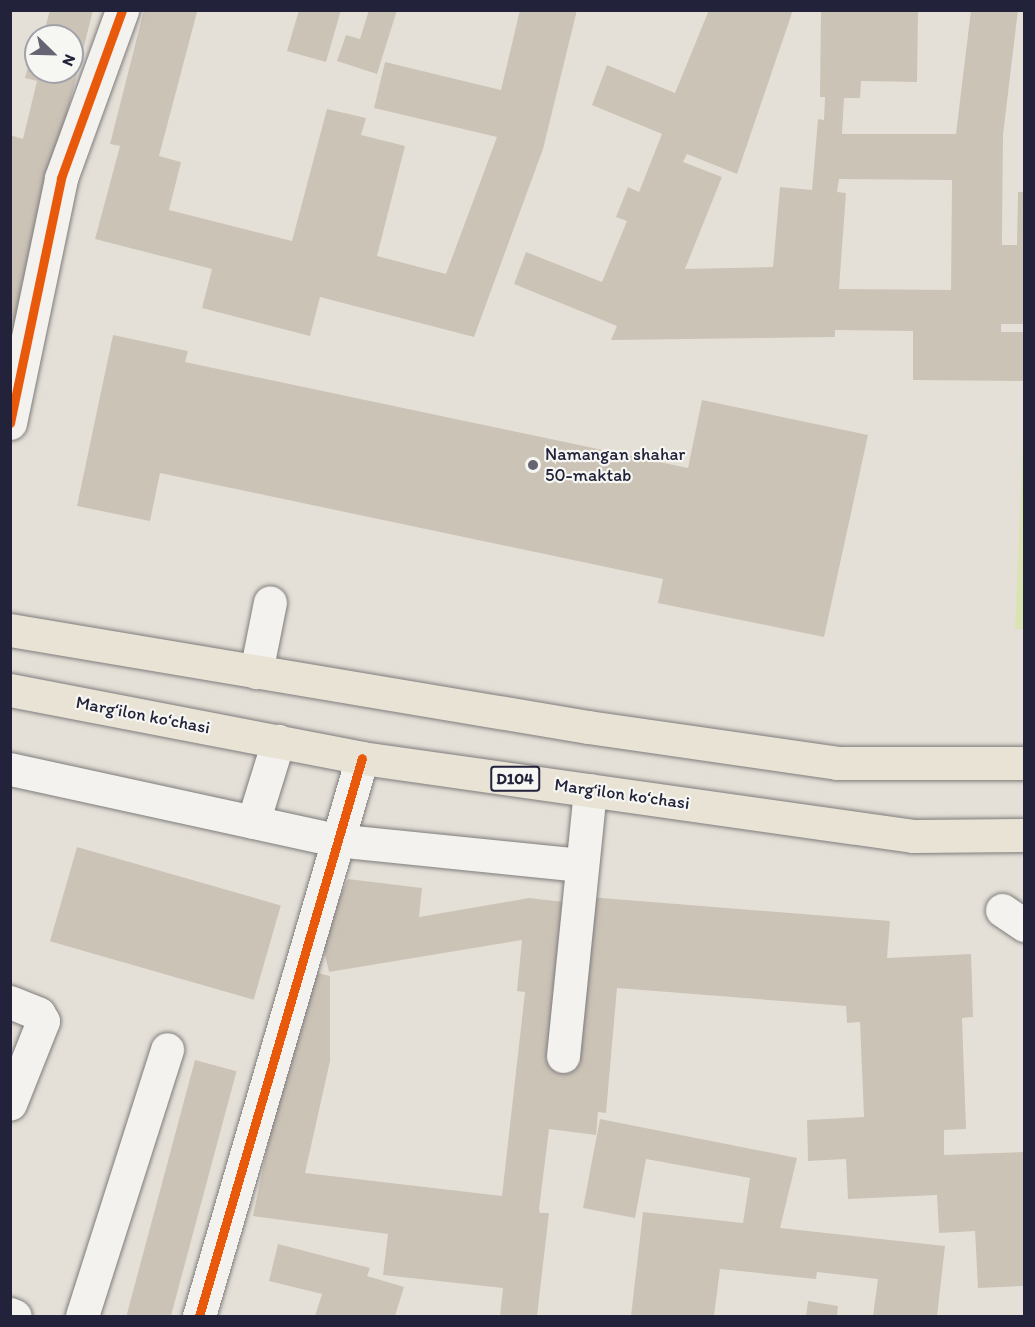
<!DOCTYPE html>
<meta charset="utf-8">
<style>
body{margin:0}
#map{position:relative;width:1035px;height:1327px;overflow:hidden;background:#e5e0d7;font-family:Itim,sans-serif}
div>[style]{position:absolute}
.green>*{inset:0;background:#dbe3b5}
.building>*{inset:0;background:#ccc3b7;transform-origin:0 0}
.roads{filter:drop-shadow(0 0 2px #7e7c7d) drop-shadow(0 0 2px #7e7c7d)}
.minor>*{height:33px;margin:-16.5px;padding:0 16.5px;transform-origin:16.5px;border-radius:16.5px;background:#f3f2ef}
.major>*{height:33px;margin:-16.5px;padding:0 16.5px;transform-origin:16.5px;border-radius:16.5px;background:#e8e3d5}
.cycleway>*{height:9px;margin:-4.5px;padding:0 4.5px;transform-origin:4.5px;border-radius:4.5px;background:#e8590c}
.dots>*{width:16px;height:16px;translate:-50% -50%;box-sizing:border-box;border:3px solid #f6f6f2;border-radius:50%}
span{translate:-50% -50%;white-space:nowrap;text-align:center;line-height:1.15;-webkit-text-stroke:4.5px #f6f6f2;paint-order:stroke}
.shield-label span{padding:2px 4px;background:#f6f6f2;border:2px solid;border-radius:4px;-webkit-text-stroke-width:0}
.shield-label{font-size:16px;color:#22223b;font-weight:700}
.poi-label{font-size:18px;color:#22223b}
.left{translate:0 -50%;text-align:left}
.street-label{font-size:18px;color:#22223b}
.frame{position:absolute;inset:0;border:12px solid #22223b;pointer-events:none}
.north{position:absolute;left:24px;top:24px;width:60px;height:60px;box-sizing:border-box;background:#f6f6f2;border:2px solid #a1a1a9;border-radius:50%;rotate:113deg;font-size:16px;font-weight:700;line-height:24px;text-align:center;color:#22223b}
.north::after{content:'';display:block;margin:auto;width:21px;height:27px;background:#666472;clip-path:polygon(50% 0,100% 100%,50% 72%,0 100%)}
</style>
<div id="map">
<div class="green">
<div style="clip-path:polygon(1024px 413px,1024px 629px,1015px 629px)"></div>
</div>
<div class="building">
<div style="clip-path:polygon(50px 10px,93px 10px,11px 340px,10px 135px,23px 139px,37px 81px,25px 78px,35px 39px,36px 72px,72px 72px,72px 36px,43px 36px)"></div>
<div style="clip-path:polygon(144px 10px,197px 12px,159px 156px,181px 162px,169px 210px,292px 241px,327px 109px,366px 118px,361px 135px,405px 146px,377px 256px,446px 274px,497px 137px,374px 108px,385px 62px,501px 90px,520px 10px,577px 10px,543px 149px,474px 337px,320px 297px,310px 336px,202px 308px,212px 269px,95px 239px,120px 146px,110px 144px)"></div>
<div style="clip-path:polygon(299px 10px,341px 10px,326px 62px,287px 51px)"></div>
<div style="clip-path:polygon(369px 10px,397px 10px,377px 74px,337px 61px,346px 35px,360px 39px)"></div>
<div style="clip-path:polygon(evenodd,709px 10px,793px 10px,737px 174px,687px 154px,683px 162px,722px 177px,685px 269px,773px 267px,780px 187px,812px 190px,818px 119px,824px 120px,825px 97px,820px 97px,821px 10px,918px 10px,917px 82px,861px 81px,860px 98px,844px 98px,842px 134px,956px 134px,971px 10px,1018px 10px,1003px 135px,1002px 233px,1002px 245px,1017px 245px,1018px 192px,1024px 192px,1024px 324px,1001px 324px,1001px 332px,1024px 332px,1024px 381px,913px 380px,913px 331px,835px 330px,835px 337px,611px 340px,617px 326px,514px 284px,526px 252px,602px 282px,627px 221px,616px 217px,628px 187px,639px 192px,662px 134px,592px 105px,607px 65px,675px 93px,709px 10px,839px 179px,952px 180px,951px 290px,839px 289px,846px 193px,837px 192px,839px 179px)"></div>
<div style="clip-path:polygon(113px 335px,188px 351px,185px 362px,688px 468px,702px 400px,868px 435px,824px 637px,658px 603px,663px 579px,160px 473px,150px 521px,77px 506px)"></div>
<div style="left:77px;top:847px;width:212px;height:98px;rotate:16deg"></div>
<div style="clip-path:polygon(348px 879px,422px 888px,419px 917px,529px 898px,573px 903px,589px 897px,890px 921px,887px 958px,971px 954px,973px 1017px,962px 1018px,966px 1129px,944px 1130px,944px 1155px,1024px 1152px,1024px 1286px,978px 1288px,975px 1231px,939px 1233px,937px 1195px,848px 1199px,846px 1159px,808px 1161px,807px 1120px,864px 1117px,860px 1022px,847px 1023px,846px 1006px,617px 988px,606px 1113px,598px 1112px,596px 1135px,549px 1129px,539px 1209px,540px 1213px,549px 1213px,537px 1316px,500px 1316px,503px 1288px,383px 1275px,388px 1234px,253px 1216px,304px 970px,330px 976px,330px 1061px,305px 1173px,502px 1196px,525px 992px,517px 991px,522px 940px,329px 972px,320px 934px,324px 934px)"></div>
<div style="left:195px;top:1060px;width:43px;height:264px;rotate:15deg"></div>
<div style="clip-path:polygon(600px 1119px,797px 1158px,780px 1228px,945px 1246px,937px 1316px,873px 1316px,878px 1279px,817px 1272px,816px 1279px,720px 1269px,714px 1316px,631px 1316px,643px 1212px,743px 1223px,750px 1178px,646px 1159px,635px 1218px,583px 1208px)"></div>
<div style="clip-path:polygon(278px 1244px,370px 1268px,367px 1276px,404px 1287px,395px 1316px,315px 1316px,322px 1294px,269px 1281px)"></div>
<div style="clip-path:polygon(808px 1301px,838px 1306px,837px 1316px,806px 1316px)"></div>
</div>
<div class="roads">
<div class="minor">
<div style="left:10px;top:423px;width:250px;rotate:-78.2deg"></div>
<div style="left:61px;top:178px;width:179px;rotate:-70deg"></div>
<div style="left:256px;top:672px;width:71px;rotate:-78.7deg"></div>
<div style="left:10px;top:769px;width:333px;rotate:12.3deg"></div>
<div style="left:335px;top:840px;width:248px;rotate:5.8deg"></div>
<div style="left:253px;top:822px;width:85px;rotate:-72.8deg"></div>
<div style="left:1002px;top:910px;width:27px;rotate:34deg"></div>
<div style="left:10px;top:1002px;width:31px;rotate:22deg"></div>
<div style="left:39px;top:1014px;width:8px;rotate:60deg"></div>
<div style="left:43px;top:1021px;width:89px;rotate:111.7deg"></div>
<div style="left:563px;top:1056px;width:267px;rotate:-84.2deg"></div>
<div style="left:10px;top:1314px;width:5px;rotate:22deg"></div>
<div style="left:82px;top:1316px;width:280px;rotate:-72.3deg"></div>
<div style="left:199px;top:1316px;width:581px;rotate:-73.72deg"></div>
</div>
<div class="major">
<div style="left:10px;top:630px;width:586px;rotate:9.53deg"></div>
<div style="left:588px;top:727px;width:252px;rotate:8.2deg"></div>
<div style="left:837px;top:763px;width:187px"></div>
<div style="left:10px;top:690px;width:359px;rotate:10.9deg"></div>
<div style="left:362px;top:758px;width:556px;rotate:8.06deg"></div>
<div style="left:913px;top:836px;width:111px;rotate:-0.5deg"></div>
</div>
</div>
<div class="cycleway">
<div style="left:10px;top:423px;width:250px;rotate:-78.2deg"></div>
<div style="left:61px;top:178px;width:179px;rotate:-70deg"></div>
<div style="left:199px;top:1316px;width:581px;rotate:-73.72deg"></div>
</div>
<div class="dots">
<div style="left:533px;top:465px;background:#666472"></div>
</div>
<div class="shield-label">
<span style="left:515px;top:779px">D104</span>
</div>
<div class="poi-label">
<span class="left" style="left:545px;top:465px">Namangan shahar<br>50-maktab</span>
</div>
<div class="street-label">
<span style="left:143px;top:715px;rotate:11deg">Margʻilon koʻchasi</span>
<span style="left:622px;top:794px;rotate:8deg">Margʻilon koʻchasi</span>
</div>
<div class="frame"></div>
<div class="north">N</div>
</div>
